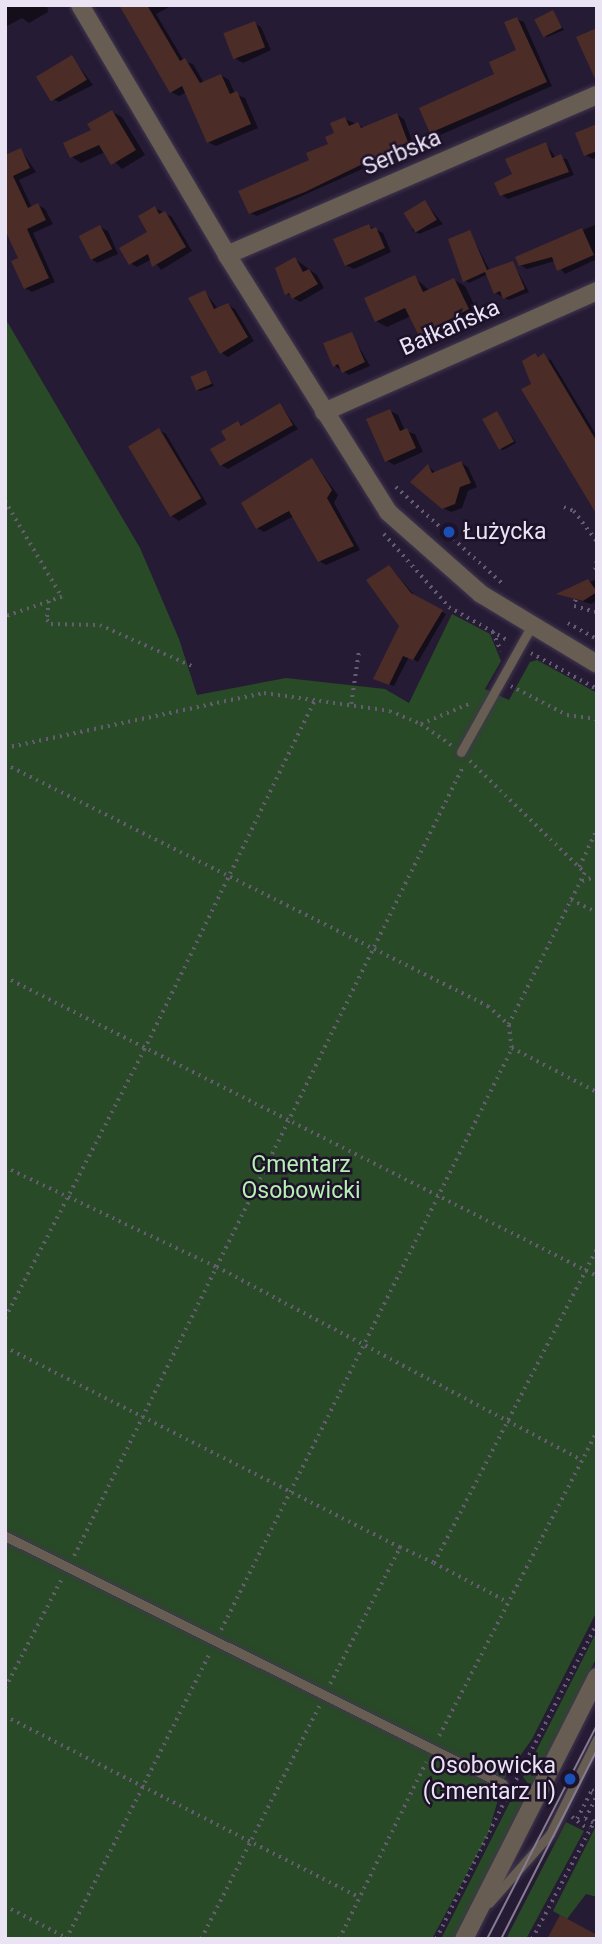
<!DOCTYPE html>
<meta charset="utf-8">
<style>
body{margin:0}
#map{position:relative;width:602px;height:1944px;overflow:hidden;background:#261b34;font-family:Roboto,sans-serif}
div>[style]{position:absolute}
.green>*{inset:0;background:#294a27}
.shadow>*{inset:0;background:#0007}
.building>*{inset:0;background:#4b2c27;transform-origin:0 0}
.path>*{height:3.5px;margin-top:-1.75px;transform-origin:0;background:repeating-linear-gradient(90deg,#665c72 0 2px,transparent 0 7px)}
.roads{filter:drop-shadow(0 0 2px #41374f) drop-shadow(0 0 2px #41374f)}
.service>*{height:9px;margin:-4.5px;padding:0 4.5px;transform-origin:4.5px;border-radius:4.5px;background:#675d52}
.minor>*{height:18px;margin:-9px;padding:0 9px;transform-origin:9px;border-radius:9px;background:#675d52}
.tertiary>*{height:18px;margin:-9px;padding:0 9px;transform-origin:9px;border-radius:9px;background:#675d52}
.tram>*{height:2px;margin:-1px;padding:0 1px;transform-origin:1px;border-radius:1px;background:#857c91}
.dots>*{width:19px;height:19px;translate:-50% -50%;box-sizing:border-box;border:4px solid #1d1229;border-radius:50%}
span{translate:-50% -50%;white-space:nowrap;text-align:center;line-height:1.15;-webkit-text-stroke:5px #1d1229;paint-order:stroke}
.street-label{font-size:23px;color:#eae3f4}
.poi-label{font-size:23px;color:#eae3f4}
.left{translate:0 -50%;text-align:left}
.right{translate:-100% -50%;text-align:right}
.park-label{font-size:23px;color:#b5efb1}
.frame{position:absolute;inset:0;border:7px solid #eae3f4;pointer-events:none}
</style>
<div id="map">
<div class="green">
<div style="clip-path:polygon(5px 318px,140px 548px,179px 639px,197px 695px,286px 678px,385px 689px,409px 703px,452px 614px,490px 634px,501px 661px,485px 689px,509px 700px,530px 662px,537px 660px,597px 693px,597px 1611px,532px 1739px,504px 1779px,488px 1834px,432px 1939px,5px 1939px)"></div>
<div style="clip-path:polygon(597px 1631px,597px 1657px,531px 1787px,523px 1777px)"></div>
<div style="clip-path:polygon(518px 1800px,523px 1802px,454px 1939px,441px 1939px,510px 1802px)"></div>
<div style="clip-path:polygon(566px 1822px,584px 1831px,526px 1939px,506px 1939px)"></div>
<div style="clip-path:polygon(597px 1824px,597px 1897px,586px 1894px,567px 1919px,553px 1911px)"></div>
</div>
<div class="shadow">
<div style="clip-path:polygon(47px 5px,48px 12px,29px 23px,22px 18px,5px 27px,5px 6px)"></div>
<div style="clip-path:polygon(123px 5px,173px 5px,156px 14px,184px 61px,193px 64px,204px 83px,221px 75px,229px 80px,235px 94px,245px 98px,258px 128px,216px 146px,208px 142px,187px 92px,179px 96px,171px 92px)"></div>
<div style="clip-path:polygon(553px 12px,564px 30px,547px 37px,544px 35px)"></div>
<div style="clip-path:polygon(517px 19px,524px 22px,552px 86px,438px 136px,432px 132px,518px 51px)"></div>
<div style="clip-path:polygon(254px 23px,261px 27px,271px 50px,243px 63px,236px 59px)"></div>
<div style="clip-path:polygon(72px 57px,93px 85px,59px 102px,51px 98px)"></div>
<div style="clip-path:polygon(112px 112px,122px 117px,145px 155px,122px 169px,105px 152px,81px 163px,72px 157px)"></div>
<div style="clip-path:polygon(397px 115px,404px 119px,414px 146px,257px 216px,250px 213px,331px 145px,345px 119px,365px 128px)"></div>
<div style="clip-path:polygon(597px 125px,597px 157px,593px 159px,586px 155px)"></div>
<div style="clip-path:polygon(546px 144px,556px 158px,567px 159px,574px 175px,508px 199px,502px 195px,514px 175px)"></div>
<div style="clip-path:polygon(21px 150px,36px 172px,19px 180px,32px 208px,38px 205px,45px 209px,53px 224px,33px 233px,55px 282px,32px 292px,25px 288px,5px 157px)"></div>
<div style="clip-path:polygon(425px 202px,443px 224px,419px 234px,412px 230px)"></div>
<div style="clip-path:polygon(155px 208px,172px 217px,192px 251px,161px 270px,152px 259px,137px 267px,130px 263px,149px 232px)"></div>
<div style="clip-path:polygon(597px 224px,597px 259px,565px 274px,555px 261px,527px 269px,520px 265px,518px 258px)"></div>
<div style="clip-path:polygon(369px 226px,383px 233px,391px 252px,354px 269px,346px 265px)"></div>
<div style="clip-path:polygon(100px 227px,108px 231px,118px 254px,97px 263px,90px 258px)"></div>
<div style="clip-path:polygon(470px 232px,490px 271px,513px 263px,529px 292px,509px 300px,495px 293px,488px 274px,469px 283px,464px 280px)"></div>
<div style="clip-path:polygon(295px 259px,317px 275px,324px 288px,300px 302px,286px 293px)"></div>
<div style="clip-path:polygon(414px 277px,430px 291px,454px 280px,465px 286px,479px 315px,431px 342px,420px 335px,411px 316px,387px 327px,376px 321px)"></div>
<div style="clip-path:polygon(205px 292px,218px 309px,228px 305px,235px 309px,254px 341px,228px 357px,222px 353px,191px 299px)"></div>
<div style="clip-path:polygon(351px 333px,370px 366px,349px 375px,335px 366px,325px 344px)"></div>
<div style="clip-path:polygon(535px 355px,551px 360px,597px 436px,597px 514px,534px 385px)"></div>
<div style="clip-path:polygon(206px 372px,214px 386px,200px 391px,197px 390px)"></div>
<div style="clip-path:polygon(280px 405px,298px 429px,228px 469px,221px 465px,238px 423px,243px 426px)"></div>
<div style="clip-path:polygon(390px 411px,398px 415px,405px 431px,415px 434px,423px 452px,394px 465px,386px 460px)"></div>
<div style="clip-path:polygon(497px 413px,516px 443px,503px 450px,500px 448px)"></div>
<div style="clip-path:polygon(159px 430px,166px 434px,207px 504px,179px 521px,172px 516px)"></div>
<div style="clip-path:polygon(312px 460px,338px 495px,334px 503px,360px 550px,326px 565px,319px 561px,294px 516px,264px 532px,257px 528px)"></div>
<div style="clip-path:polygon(461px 463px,468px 467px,477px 487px,468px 491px,462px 508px,451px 512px,443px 508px,428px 466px,436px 473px)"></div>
<div style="clip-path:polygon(390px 567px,416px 597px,446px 614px,418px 662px,409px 657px,394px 686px,379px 681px,401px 626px)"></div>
<div style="clip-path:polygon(597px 579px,597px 600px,591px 604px,560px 594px)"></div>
</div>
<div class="building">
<div style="clip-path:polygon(119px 5px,147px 5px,180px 61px,185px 58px,200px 83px,221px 74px,230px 94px,237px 91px,251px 124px,207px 143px,182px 86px,170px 93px)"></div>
<div style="left:553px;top:10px;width:20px;height:21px;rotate:63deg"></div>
<div style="clip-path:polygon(517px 17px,547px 82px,430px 133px,419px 108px,494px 74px,489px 62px,516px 50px,504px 22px)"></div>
<div style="left:255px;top:21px;width:28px;height:34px;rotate:69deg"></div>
<div style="clip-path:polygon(597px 28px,597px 83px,576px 37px)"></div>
<div style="left:72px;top:55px;width:29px;height:42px;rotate:59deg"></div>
<div style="clip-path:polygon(112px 110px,136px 150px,111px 165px,99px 145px,70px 158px,63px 143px,91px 130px,87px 124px)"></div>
<div style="clip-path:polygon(397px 113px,408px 142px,305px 192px,249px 214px,238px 191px,309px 160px,306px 153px,328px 144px,325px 137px,334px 133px,330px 123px,345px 117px,349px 126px,358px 122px,361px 128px)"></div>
<div style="clip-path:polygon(597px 124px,597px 151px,584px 156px,575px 133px)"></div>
<div style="clip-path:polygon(546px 142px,552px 158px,561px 154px,569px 172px,500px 196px,494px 183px,512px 174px,505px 159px)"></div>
<div style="clip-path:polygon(21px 148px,30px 168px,13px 176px,28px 208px,38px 203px,46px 220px,27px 229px,49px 278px,24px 289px,11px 261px,18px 258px,5px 230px,5px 155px)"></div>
<div style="left:425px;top:200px;width:23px;height:25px;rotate:59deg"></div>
<div style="clip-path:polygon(155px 206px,159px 214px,165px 211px,186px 247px,152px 267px,148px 254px,129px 265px,119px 248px,147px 232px,138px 216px)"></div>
<div style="clip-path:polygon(369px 224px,371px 229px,376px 227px,385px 248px,345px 266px,333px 239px)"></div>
<div style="left:100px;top:225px;width:27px;height:24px;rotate:63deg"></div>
<div style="clip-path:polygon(582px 228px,594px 255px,557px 271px,552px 257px,519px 266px,515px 257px)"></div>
<div style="clip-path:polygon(470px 230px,487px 270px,513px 261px,525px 289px,503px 299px,500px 291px,494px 294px,485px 272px,463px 282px,448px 239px)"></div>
<div style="clip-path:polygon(295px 257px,303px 272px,309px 269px,318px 284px,292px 299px,289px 293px,285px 295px,275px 268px)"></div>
<div style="clip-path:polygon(415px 275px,423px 292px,454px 278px,469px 309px,419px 336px,405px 308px,375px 322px,364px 298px)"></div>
<div style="clip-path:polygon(205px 290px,214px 309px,228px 303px,248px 337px,220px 354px,188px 298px)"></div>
<div style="clip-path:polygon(352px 332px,365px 362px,342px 373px,338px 364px,333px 367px,323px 343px)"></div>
<div style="clip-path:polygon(535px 353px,538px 357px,544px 353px,597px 442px,597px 515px,521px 389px,531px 384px,522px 361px)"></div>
<div style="left:206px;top:370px;width:15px;height:17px;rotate:67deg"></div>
<div style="clip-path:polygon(280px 403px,293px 425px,220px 466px,210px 449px,226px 440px,221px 431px,238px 421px,241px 426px)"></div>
<div style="clip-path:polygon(390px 409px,400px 431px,407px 428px,416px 448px,385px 462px,366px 419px)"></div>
<div style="left:497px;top:411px;width:35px;height:17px;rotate:61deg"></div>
<div style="left:159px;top:428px;width:82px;height:36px;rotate:59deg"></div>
<div style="clip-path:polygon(312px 458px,332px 490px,327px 498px,354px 546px,318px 562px,289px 511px,256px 529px,241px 503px)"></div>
<div style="clip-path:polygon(461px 461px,471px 483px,460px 487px,455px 504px,442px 509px,410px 482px,428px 464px,432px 473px)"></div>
<div style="clip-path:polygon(389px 565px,411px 593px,443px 610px,413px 660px,403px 656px,389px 685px,373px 679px,399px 626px,366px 580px)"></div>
<div style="clip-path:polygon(588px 579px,597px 592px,583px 601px,556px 594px)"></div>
<div style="clip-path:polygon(560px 1915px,597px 1935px,597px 1939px,547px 1939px)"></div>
</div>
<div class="path">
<div style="left:396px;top:487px;width:146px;rotate:42.2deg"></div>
<div style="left:5px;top:501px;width:112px;rotate:59.3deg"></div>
<div style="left:62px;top:597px;width:60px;rotate:160.7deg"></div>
<div style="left:564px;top:507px;width:11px;rotate:22deg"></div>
<div style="left:574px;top:511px;width:39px;rotate:53deg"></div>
<div style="left:384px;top:534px;width:98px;rotate:48.3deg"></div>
<div style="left:449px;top:607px;width:69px;rotate:29.5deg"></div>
<div style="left:595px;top:570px;width:11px;rotate:-80deg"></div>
<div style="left:576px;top:600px;width:6px;rotate:108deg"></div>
<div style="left:574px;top:606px;width:24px;rotate:15deg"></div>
<div style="left:49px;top:601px;width:19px;rotate:96deg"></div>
<div style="left:47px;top:620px;width:6px;rotate:45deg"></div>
<div style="left:51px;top:624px;width:49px;rotate:1.2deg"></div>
<div style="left:100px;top:625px;width:103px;rotate:24.1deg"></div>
<div style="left:568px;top:623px;width:33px;rotate:29deg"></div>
<div style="left:493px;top:632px;width:21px;rotate:67deg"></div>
<div style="left:531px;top:653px;width:75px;rotate:28.6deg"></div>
<div style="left:511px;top:686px;width:63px;rotate:27.4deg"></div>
<div style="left:567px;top:715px;width:30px;rotate:8deg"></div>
<div style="left:351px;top:704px;width:55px;rotate:-81.6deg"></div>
<div style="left:421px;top:724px;width:54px;rotate:-22.8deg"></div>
<div style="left:5px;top:748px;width:265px;rotate:-12deg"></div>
<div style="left:264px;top:693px;width:127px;rotate:8.1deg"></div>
<div style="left:390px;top:711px;width:34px;rotate:23deg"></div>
<div style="left:421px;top:724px;width:37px;rotate:35deg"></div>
<div style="left:470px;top:761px;width:161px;rotate:44.2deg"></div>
<div style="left:585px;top:873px;width:170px;rotate:116.6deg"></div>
<div style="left:5px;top:764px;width:540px;rotate:26.61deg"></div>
<div style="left:488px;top:1006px;width:28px;rotate:42deg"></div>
<div style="left:509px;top:1025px;width:23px;rotate:83deg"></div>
<div style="left:512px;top:1048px;width:96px;rotate:27.4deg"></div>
<div style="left:579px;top:867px;width:42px;rotate:-64.7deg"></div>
<div style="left:582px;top:881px;width:16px;rotate:-18deg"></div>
<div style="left:571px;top:900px;width:29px;rotate:25deg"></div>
<div style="left:5px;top:977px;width:663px;rotate:26.8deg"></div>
<div style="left:5px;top:1167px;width:234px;rotate:25.3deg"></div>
<div style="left:217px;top:1267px;width:412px;rotate:27.9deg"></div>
<div style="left:5px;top:1318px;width:302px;rotate:-62.6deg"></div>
<div style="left:144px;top:1050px;width:392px;rotate:-64deg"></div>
<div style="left:5px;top:1347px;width:443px;rotate:26.9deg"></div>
<div style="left:74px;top:1556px;width:881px;rotate:-63.78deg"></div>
<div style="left:434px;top:1563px;width:84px;rotate:27.8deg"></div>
<div style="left:221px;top:1630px;width:651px;rotate:-63.43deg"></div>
<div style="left:330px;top:1684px;width:154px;rotate:-62.9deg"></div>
<div style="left:400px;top:1547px;width:38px;rotate:25deg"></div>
<div style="left:434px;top:1563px;width:354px;rotate:-62.6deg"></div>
<div style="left:5px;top:1688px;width:124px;rotate:-62.6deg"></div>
<div style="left:5px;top:1716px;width:398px;rotate:27.1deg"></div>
<div style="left:439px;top:1736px;width:343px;rotate:-62.6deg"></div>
<div style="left:516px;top:1780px;width:177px;rotate:-62.7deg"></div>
<div style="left:572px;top:1817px;width:21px;rotate:37deg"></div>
<div style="left:577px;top:1819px;width:33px;rotate:-63deg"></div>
<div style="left:592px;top:1790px;width:5px;rotate:22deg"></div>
<div style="left:593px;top:1823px;width:9px;rotate:-153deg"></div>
<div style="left:585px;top:1819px;width:27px;rotate:-63deg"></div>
<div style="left:5px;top:1906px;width:72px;rotate:27.3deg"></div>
<div style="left:66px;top:1939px;width:320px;rotate:-63.3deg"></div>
<div style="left:201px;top:1939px;width:261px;rotate:-63.1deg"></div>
<div style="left:339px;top:1939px;width:197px;rotate:-63.8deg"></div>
<div style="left:436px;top:1939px;width:160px;rotate:-63.6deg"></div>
<div style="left:532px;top:1939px;width:139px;rotate:-62.1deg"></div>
</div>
<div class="roads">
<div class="service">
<div style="left:461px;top:752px;width:143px;rotate:-60.8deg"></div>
<div style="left:5px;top:1536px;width:556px;rotate:26.47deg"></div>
<div style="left:489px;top:1903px;width:92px;rotate:-48.5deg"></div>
<div style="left:550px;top:1834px;width:106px;rotate:-63.7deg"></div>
</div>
<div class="minor">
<div style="left:227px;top:255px;width:403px;rotate:-23.4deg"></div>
<div style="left:324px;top:412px;width:299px;rotate:-23.9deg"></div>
</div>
<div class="tertiary">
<div style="left:80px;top:5px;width:290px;rotate:59.5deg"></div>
<div style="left:227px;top:255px;width:303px;rotate:57.9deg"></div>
<div style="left:388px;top:512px;width:124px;rotate:41.4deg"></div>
<div style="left:481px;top:594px;width:135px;rotate:31.1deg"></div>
<div style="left:464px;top:1939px;width:294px;rotate:-63.1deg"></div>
</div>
</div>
<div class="tram">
<div style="left:487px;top:1939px;width:241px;rotate:-62.8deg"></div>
<div style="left:501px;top:1939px;width:212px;rotate:-63.1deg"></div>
</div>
<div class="dots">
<div style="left:449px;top:532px;background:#1a4fb4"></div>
<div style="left:570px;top:1779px;background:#1a4fb4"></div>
</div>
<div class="street-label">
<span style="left:402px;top:153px;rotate:-23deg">Serbska</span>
<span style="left:450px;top:328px;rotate:-24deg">Bałkańska</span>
</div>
<div class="poi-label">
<span class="left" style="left:463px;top:532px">Łużycka</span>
<span class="right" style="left:556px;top:1779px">Osobowicka<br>(Cmentarz II)</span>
</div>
<div class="park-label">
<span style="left:301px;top:1178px">Cmentarz<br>Osobowicki</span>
</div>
<div class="frame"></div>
</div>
